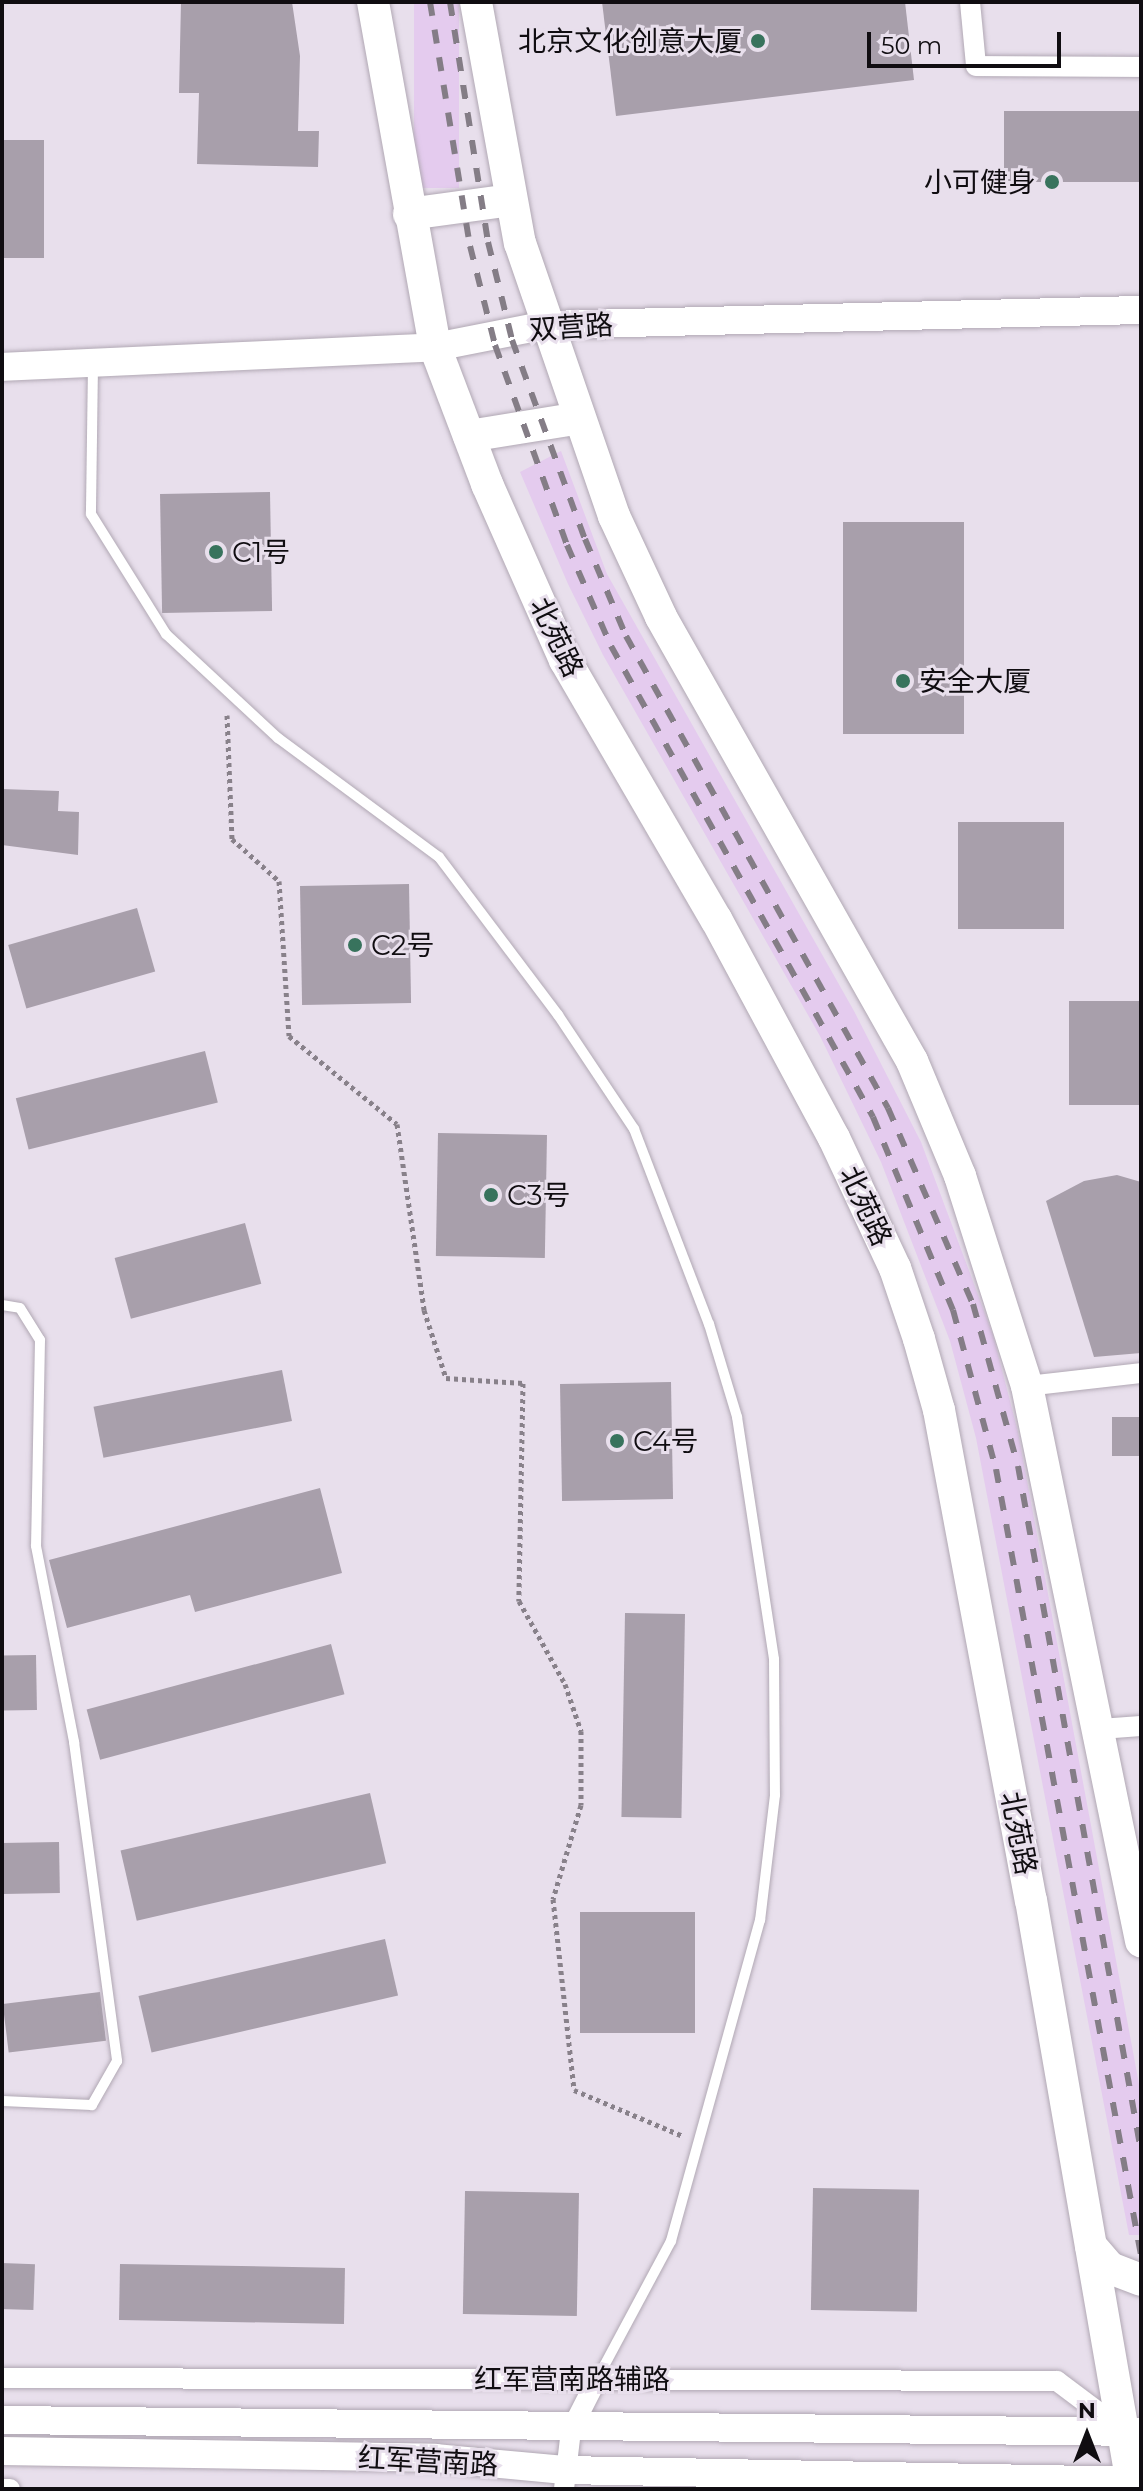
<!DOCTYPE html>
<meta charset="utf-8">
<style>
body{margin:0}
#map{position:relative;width:1143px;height:2491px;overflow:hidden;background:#e8dfec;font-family:Montserrat,"Noto Sans SC",sans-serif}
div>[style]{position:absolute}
.green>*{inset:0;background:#e4cbee;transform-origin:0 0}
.building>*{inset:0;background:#a89fab;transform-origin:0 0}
.path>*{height:5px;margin-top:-2.5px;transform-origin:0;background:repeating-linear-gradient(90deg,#88818a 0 4px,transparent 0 8px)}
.roads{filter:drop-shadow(0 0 2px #b1a8b4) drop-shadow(0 0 2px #b1a8b4)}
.lane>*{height:10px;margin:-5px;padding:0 5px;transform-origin:5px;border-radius:5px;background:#fff}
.street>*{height:20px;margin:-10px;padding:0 10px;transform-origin:10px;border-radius:10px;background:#fff}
.secondary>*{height:28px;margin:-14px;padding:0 14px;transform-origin:14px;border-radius:14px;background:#fff}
.primary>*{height:32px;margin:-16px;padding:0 16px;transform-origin:16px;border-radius:16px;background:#fff}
.rail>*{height:6px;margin-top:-3px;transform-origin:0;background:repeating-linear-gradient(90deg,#847d86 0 14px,transparent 0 28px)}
.dots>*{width:22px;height:22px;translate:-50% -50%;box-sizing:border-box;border:4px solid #e8dfec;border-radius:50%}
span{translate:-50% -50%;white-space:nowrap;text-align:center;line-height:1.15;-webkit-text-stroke:6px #e8dfec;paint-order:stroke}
.poi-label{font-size:28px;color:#100d11}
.right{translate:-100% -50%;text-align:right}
.left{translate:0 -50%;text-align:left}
.street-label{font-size:28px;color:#100d11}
.frame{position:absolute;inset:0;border:4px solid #100d11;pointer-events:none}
.north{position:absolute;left:1047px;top:2395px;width:80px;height:80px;-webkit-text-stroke:6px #e8dfec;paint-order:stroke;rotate:0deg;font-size:22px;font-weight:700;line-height:32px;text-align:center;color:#100d11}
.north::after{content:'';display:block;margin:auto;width:28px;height:36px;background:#100d11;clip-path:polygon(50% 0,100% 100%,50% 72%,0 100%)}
.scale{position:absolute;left:867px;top:32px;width:194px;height:36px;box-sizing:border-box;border:4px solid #100d11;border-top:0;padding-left:10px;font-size:24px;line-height:28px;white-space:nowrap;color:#100d11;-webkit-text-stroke:6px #e8dfec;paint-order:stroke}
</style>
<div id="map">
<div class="green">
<div style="left:414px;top:2px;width:45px;height:186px"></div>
<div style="clip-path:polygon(561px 451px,607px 574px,854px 1011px,921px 1142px,993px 1335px,1018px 1432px,1141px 2095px,1141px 2235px,1129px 2235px,976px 1438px,950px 1341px,881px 1162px,820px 1036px,603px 655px,568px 584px,520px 472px)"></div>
</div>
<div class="building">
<div style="clip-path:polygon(181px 2px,292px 2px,300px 56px,298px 131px,319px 131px,318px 167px,197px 164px,199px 93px,179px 93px)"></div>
<div style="clip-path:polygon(602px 2px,905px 2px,914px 80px,616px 116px)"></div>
<div style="left:1141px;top:111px;width:71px;height:137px;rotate:90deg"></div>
<div style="left:44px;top:140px;width:118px;height:42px;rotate:90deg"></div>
<div style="left:270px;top:492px;width:119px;height:110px;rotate:89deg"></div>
<div style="left:843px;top:522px;width:121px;height:212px"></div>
<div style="clip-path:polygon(2px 789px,59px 791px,58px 811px,79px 812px,78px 855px,2px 845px)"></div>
<div style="left:958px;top:822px;width:106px;height:107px"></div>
<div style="left:409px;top:884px;width:119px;height:109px;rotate:89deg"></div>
<div style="left:137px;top:908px;width:66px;height:134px;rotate:74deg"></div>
<div style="left:1069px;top:1001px;width:72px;height:104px"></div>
<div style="left:205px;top:1051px;width:53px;height:195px;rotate:76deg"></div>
<div style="left:438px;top:1133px;width:109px;height:123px;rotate:1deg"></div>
<div style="clip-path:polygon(1117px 1175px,1141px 1182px,1141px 1353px,1094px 1357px,1046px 1201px,1084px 1181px)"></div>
<div style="left:245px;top:1223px;width:63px;height:135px;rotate:75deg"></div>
<div style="left:282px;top:1370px;width:52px;height:192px;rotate:79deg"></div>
<div style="left:671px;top:1382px;width:117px;height:111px;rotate:89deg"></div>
<div style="left:1141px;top:1417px;width:39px;height:29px;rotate:90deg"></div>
<div style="clip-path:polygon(320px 1488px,342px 1573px,195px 1612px,190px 1595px,67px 1628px,49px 1560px)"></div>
<div style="left:625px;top:1613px;width:60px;height:204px;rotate:1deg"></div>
<div style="left:331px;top:1644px;width:52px;height:253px;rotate:75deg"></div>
<div style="left:36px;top:1655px;width:55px;height:34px;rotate:89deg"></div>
<div style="left:370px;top:1793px;width:72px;height:256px;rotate:77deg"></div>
<div style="left:59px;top:1842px;width:51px;height:57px;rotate:89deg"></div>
<div style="left:695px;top:1912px;width:121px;height:115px;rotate:90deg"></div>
<div style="left:385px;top:1939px;width:58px;height:253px;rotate:77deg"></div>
<div style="left:100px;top:1992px;width:49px;height:98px;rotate:83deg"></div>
<div style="left:813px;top:2188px;width:106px;height:122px;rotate:1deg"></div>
<div style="left:465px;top:2191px;width:114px;height:123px;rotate:1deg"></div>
<div style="left:2px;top:2263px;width:33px;height:46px;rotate:2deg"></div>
<div style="left:120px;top:2264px;width:225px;height:56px;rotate:1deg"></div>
</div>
<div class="path">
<div style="left:227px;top:715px;width:124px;rotate:87.7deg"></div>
<div style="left:232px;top:839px;width:63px;rotate:41.8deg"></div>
<div style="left:279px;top:881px;width:155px;rotate:86.3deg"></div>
<div style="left:289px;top:1036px;width:139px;rotate:39.2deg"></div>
<div style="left:397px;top:1124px;width:188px;rotate:81.7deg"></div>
<div style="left:424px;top:1310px;width:71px;rotate:72.1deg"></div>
<div style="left:446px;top:1378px;width:77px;rotate:3.7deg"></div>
<div style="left:523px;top:1383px;width:218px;rotate:91.1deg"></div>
<div style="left:519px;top:1601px;width:95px;rotate:61deg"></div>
<div style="left:565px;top:1684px;width:50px;rotate:71.2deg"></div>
<div style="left:581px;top:1731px;width:74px;rotate:90deg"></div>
<div style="left:581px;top:1805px;width:98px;rotate:106.6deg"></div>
<div style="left:553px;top:1899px;width:192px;rotate:83.7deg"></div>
<div style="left:574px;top:2090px;width:118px;rotate:22.9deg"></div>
</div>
<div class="roads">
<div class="lane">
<div style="left:93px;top:365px;width:149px;rotate:90.8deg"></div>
<div style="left:91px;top:514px;width:142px;rotate:58deg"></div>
<div style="left:166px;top:634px;width:153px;rotate:42.9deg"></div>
<div style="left:278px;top:738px;width:200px;rotate:36.5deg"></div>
<div style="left:439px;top:857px;width:198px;rotate:53deg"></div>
<div style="left:558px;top:1015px;width:137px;rotate:56.3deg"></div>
<div style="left:634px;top:1129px;width:209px;rotate:69deg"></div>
<div style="left:709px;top:1324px;width:97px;rotate:73.2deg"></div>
<div style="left:737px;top:1417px;width:245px;rotate:81.3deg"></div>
<div style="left:774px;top:1659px;width:136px;rotate:89.6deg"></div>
<div style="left:775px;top:1795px;width:126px;rotate:96.8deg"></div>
<div style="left:760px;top:1920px;width:333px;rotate:105.5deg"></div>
<div style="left:671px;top:2241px;width:157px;rotate:118.2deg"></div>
<div style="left:2px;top:1305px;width:18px;rotate:9deg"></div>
<div style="left:20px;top:1308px;width:38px;rotate:58deg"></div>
<div style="left:40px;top:1340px;width:206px;rotate:91.1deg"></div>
<div style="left:36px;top:1546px;width:200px;rotate:79deg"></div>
<div style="left:74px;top:1742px;width:322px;rotate:82.3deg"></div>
<div style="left:117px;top:2061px;width:51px;rotate:119.6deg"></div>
<div style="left:92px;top:2105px;width:90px;rotate:-177.5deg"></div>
</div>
<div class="street">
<div style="left:970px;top:2px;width:64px;rotate:84.6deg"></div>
<div style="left:976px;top:66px;width:165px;rotate:0.3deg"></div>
<div style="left:1027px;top:1386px;width:115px;rotate:-6.5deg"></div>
<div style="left:1100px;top:1729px;width:41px;rotate:-4.2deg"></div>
<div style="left:2px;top:2378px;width:1055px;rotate:0.16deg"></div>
<div style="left:1057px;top:2381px;width:85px;rotate:36.9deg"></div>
<div style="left:2px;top:2489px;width:8px"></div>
<div style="left:564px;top:2489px;width:59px;rotate:-83.2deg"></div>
<div style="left:571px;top:2430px;width:57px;rotate:-63deg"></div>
</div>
<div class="secondary">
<div style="left:2px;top:367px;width:433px;rotate:-2.6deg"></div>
<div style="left:435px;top:347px;width:114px;rotate:-11.1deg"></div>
<div style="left:547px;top:325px;width:594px;rotate:-1.45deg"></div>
<div style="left:2px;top:2420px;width:1139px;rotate:0.6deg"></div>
<div style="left:2px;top:2451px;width:433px;rotate:0.9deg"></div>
<div style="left:435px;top:2458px;width:130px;rotate:5.3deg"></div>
<div style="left:564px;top:2470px;width:577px;rotate:1.09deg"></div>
</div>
<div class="primary">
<div style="left:373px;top:2px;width:351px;rotate:79.8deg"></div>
<div style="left:435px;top:347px;width:147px;rotate:69.2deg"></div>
<div style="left:487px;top:484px;width:193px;rotate:66.1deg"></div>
<div style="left:565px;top:660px;width:300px;rotate:59.8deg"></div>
<div style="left:716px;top:919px;width:249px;rotate:61.7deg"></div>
<div style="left:834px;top:1138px;width:144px;rotate:64.9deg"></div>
<div style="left:895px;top:1268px;width:75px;rotate:71.3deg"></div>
<div style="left:919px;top:1339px;width:74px;rotate:74.3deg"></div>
<div style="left:939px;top:1410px;width:499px;rotate:79.4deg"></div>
<div style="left:1031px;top:1900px;width:598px;rotate:80.18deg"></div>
<div style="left:476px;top:2px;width:245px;rotate:79.7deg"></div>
<div style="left:520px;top:243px;width:289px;rotate:71deg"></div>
<div style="left:614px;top:516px;width:111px;rotate:65deg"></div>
<div style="left:661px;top:617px;width:510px;rotate:60.52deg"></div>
<div style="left:912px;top:1061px;width:125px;rotate:67.3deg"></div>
<div style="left:960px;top:1176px;width:220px;rotate:72.3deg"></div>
<div style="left:1027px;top:1386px;width:567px;rotate:78.39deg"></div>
<div style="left:409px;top:214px;width:103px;rotate:-7.8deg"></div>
<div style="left:469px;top:436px;width:112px;rotate:-9.2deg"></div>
<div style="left:1091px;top:2246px;width:29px;rotate:49deg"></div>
<div style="left:1110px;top:2268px;width:33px;rotate:21deg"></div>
</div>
</div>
<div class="rail">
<div style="left:430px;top:2px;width:247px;rotate:80.7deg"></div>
<div style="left:470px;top:246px;width:102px;rotate:75.8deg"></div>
<div style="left:495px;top:345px;width:213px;rotate:70.2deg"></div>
<div style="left:567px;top:545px;width:110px;rotate:66.5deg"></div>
<div style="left:611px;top:646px;width:539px;rotate:60.91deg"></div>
<div style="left:873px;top:1117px;width:209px;rotate:67.5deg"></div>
<div style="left:953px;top:1310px;width:165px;rotate:74.9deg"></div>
<div style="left:996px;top:1469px;width:799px;rotate:79.55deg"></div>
<div style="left:450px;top:2px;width:243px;rotate:81deg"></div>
<div style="left:488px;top:242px;width:101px;rotate:76.2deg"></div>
<div style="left:512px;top:340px;width:212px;rotate:69.9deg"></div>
<div style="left:585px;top:539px;width:105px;rotate:67.1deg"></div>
<div style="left:626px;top:636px;width:540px;rotate:60.97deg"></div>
<div style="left:888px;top:1108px;width:214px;rotate:66.6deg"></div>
<div style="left:973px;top:1304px;width:168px;rotate:74.5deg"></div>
<div style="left:1018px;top:1466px;width:696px;rotate:79.82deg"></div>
</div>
<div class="dots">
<div style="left:758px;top:41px;background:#38735d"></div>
<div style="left:1052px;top:182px;background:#38735d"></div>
<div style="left:216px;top:552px;background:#38735d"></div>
<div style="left:903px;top:681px;background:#38735d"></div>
<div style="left:355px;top:945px;background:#38735d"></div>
<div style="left:491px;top:1195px;background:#38735d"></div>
<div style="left:617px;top:1441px;background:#38735d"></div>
</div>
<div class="poi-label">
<span class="right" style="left:742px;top:41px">北京文化创意大厦</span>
<span class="right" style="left:1036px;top:182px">小可健身</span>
<span class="left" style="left:232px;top:552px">C1号</span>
<span class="left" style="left:919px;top:681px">安全大厦</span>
<span class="left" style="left:371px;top:945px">C2号</span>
<span class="left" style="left:507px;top:1195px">C3号</span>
<span class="left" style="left:633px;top:1441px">C4号</span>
</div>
<div class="street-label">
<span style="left:571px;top:327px;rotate:-4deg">双营路</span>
<span style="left:557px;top:637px;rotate:64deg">北苑路</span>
<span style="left:866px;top:1206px;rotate:65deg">北苑路</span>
<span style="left:1019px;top:1833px;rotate:79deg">北苑路</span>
<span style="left:572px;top:2379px">红军营南路辅路</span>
<span style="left:428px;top:2461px;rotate:3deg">红军营南路</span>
</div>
<div class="frame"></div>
<div class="north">N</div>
<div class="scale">50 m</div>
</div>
